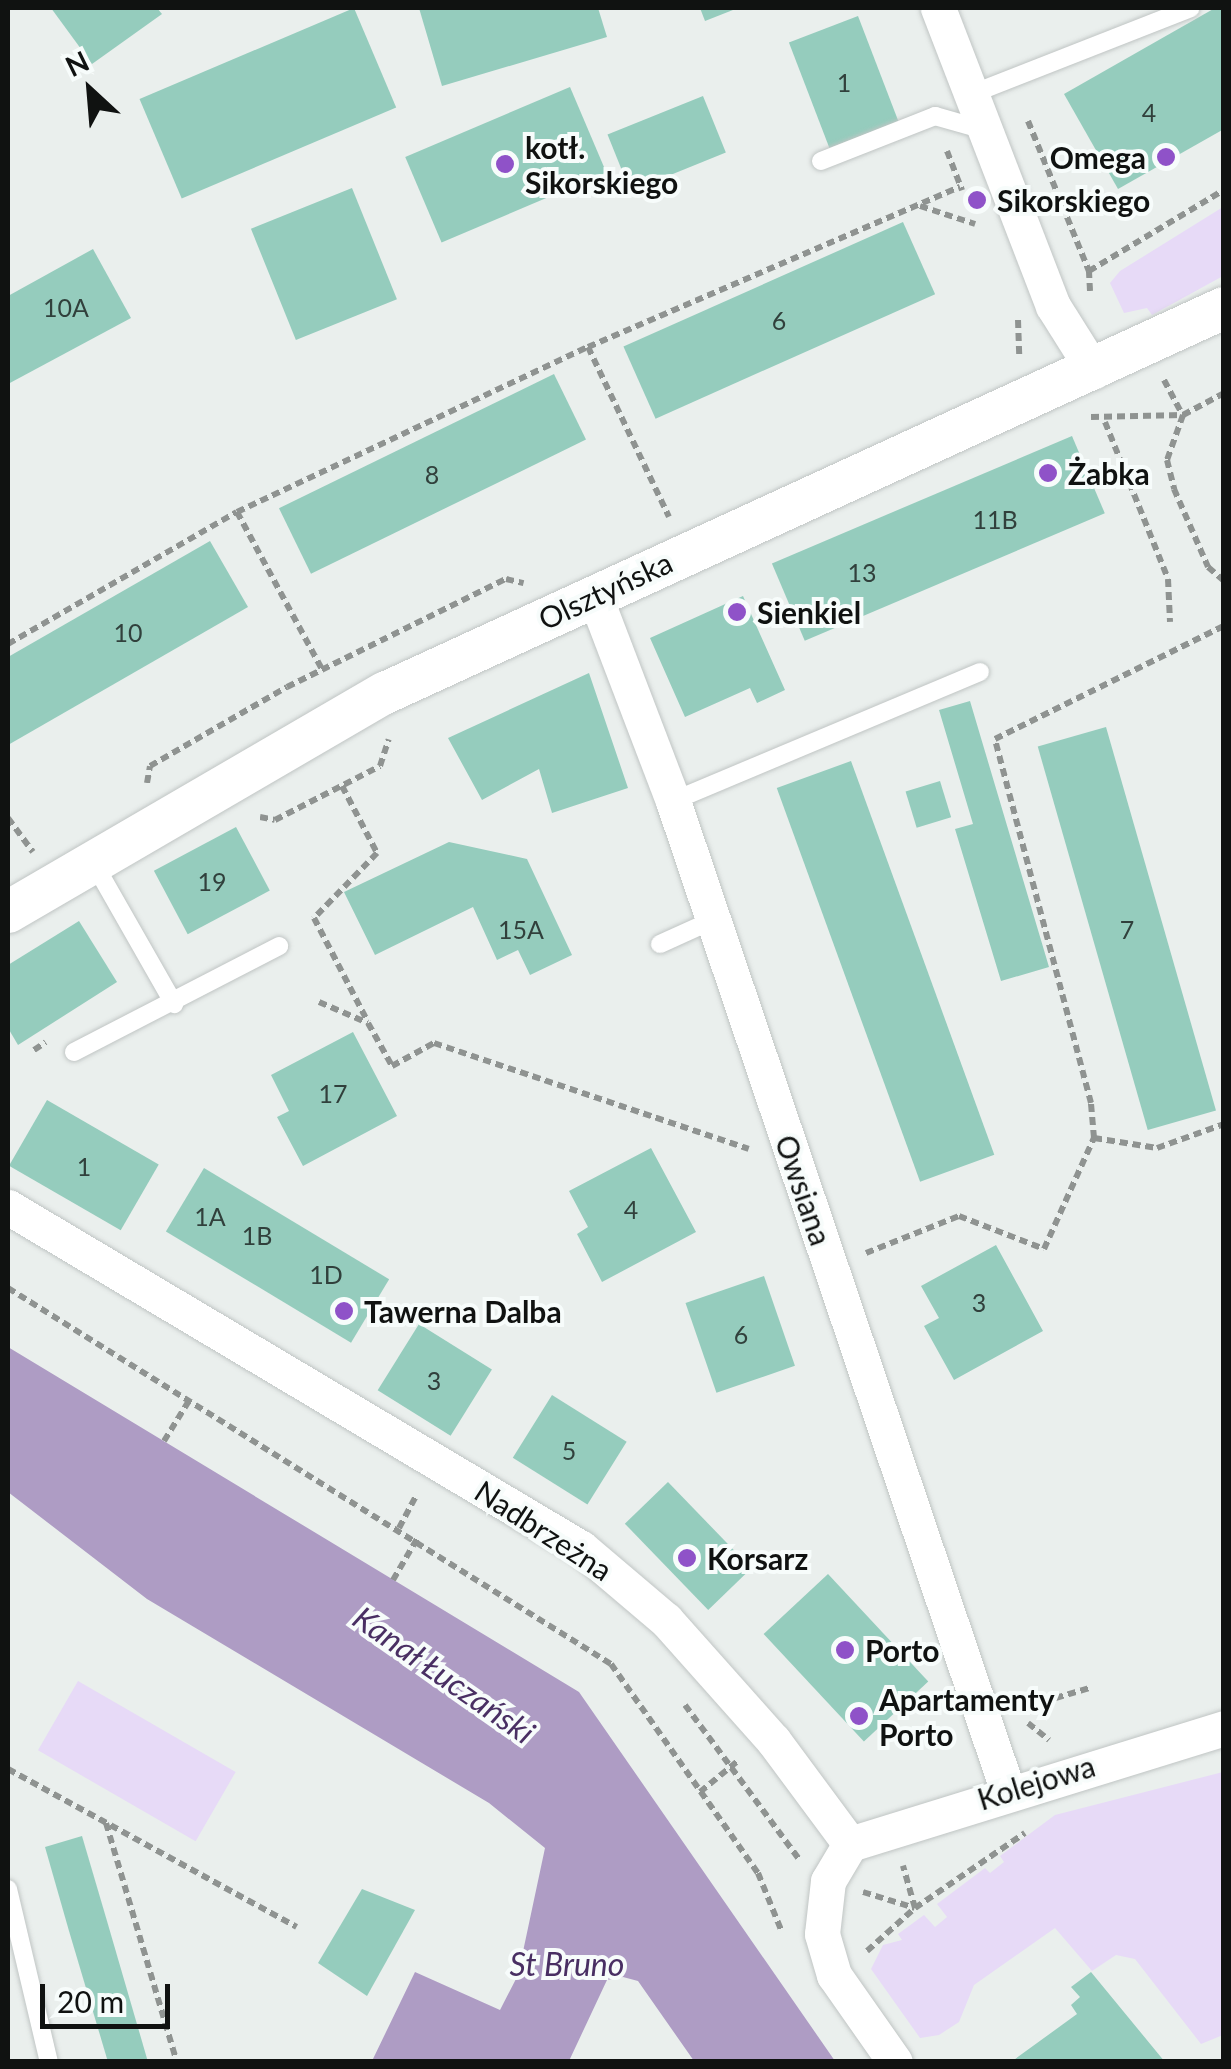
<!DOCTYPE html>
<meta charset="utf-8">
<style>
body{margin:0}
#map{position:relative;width:1231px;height:2069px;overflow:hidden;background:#eaefed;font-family:Lato,sans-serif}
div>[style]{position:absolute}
.green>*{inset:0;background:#e7daf7;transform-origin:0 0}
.water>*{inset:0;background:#ae9cc4}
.building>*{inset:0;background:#95ccbd;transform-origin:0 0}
.path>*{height:6px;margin-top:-3px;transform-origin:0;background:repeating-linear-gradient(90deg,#8f9391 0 8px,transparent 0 13px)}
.roads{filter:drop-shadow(0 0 2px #c0c5c4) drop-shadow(0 0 2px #c0c5c4)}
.service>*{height:18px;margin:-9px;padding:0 9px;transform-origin:9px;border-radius:9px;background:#fff}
.minor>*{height:35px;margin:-17.5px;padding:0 17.5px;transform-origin:17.5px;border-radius:17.5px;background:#fff}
.tertiary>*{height:42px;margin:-21px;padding:0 21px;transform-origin:21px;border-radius:21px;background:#fff}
.dots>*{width:28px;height:28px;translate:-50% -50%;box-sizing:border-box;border:5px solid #f7fcfb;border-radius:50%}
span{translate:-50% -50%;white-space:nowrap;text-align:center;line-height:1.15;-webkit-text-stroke:8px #f7fcfb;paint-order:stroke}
.number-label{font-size:25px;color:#31403c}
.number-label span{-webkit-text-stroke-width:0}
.poi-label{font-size:30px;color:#101211;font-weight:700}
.left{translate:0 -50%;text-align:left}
.right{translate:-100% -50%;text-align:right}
.street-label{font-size:30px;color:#101211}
.water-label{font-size:32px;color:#492f63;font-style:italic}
.frame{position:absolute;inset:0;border:10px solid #101211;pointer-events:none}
.north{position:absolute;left:40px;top:40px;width:100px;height:100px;-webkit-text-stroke:8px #f7fcfb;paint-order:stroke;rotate:334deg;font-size:28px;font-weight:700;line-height:40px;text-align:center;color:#101211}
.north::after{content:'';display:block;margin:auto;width:35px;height:45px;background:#101211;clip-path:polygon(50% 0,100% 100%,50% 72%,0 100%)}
.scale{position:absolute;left:40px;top:1984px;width:130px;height:45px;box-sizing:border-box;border:5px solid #101211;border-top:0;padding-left:12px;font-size:30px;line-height:35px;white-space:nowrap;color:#101211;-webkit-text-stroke:8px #f7fcfb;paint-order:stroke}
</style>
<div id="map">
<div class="green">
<div style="clip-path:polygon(1223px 207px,1223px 276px,1152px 315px,1147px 308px,1124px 313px,1110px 283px,1120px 271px)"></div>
<div style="left:78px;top:1681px;width:182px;height:80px;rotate:30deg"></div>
<div style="clip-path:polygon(1223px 1772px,1223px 2035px,1201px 2044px,1135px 1959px,1116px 1955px,1092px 1971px,1055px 1928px,974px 1985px,959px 2022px,939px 2035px,920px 2038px,871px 1969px,883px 1945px,902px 1940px,898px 1934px,924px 1915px,935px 1927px,947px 1917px,937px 1904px,985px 1868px,990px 1873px,1004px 1862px,1000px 1856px,1055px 1815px)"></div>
</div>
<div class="water">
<div style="clip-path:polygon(8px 1347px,579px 1692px,835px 2061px,694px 2061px,638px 1981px,623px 1977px,607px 1980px,569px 2061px,372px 2061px,415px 1972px,500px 2010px,518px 1975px,545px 1848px,489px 1803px,147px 1599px,8px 1492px)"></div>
</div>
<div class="building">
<div style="clip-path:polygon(51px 8px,157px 8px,162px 14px,92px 64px)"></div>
<div style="left:354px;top:8px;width:108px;height:233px;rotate:67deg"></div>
<div style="clip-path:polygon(419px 8px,598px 8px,607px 37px,442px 86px)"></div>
<div style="clip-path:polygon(700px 8px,738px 8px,705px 21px)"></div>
<div style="clip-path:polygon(1215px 8px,1224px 8px,1224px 129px,1118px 189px,1064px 94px)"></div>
<div style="left:858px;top:16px;width:113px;height:74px;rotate:69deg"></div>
<div style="left:570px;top:87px;width:93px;height:179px;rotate:67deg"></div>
<div style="left:703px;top:96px;width:61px;height:103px;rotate:68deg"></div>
<div style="left:352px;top:188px;width:120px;height:109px;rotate:68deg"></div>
<div style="left:903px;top:222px;width:79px;height:306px;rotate:66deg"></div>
<div style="clip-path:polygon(93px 249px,131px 318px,8px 384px,8px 296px)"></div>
<div style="left:554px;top:374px;width:73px;height:306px;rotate:64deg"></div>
<div style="left:1072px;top:436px;width:84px;height:326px;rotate:67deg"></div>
<div style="clip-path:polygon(210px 541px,248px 607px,8px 745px,8px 657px)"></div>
<div style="clip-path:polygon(743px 596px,785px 690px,757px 703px,750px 688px,685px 717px,650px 638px)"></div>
<div style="clip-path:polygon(589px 673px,628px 788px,552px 813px,539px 769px,482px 800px,448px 738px)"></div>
<div style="clip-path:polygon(970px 701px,1049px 967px,1001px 981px,955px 829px,973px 824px,939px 710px)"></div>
<div style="left:1106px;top:727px;width:399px;height:71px;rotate:74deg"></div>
<div style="left:851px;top:761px;width:419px;height:79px;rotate:70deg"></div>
<div style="left:940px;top:781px;width:38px;height:36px;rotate:73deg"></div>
<div style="left:236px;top:827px;width:72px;height:93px;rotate:62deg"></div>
<div style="clip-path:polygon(449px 842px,527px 859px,572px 955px,530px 975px,518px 950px,497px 960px,473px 907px,375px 955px,344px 892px)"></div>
<div style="clip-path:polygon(79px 921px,117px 982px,18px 1045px,8px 1028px,8px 965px)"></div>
<div style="clip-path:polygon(353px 1032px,397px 1116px,303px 1166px,277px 1117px,289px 1111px,271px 1075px)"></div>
<div style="left:47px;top:1100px;width:129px;height:76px;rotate:30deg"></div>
<div style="clip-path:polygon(651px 1148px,696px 1232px,602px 1282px,577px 1234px,588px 1227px,569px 1191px)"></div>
<div style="left:204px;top:1168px;width:216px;height:74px;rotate:31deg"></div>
<div style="clip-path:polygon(996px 1245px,1043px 1331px,954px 1380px,924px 1326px,939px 1318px,921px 1286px)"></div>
<div style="left:764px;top:1276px;width:95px;height:83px;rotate:71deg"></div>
<div style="left:419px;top:1324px;width:86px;height:78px;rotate:32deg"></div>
<div style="left:552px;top:1395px;width:88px;height:74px;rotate:32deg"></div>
<div style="left:668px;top:1482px;width:120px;height:60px;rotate:46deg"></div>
<div style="left:828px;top:1574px;width:147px;height:88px;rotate:47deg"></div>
<div style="clip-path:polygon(82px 1836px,107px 1921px,148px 2062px,108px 2062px,69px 1931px,45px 1847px)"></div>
<div style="clip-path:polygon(362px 1889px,415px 1910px,367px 1996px,318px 1963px)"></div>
<div style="clip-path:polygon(1091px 1972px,1165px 2062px,1011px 2062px,1077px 2014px,1071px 2005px,1080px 1997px,1071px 1987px)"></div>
</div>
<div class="path">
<div style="left:1028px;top:121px;width:162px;rotate:67.9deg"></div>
<div style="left:947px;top:151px;width:42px;rotate:69deg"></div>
<div style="left:920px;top:206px;width:58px;rotate:18.1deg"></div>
<div style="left:1090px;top:291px;width:20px;rotate:-93deg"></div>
<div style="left:1089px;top:271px;width:157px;rotate:-31deg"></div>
<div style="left:1018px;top:320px;width:38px;rotate:88deg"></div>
<div style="left:588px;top:347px;width:188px;rotate:64.5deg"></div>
<div style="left:1164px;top:380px;width:40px;rotate:62deg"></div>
<div style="left:1183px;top:415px;width:48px;rotate:109.6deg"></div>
<div style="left:1167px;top:460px;width:30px;rotate:76deg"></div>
<div style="left:1174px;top:489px;width:85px;rotate:66.4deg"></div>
<div style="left:1208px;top:567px;width:21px;rotate:41deg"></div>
<div style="left:1091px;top:417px;width:92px;rotate:-1.2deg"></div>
<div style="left:1183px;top:415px;width:47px;rotate:-28.2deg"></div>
<div style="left:1105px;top:422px;width:169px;rotate:68.1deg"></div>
<div style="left:1168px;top:579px;width:43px;rotate:87.3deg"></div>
<div style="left:237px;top:512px;width:179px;rotate:61.6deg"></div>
<div style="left:8px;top:644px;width:264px;rotate:-30deg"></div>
<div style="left:237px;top:512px;width:388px;rotate:-25.2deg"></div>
<div style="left:588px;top:347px;width:405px;rotate:-23.3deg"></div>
<div style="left:147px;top:783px;width:17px;rotate:-80deg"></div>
<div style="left:150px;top:766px;width:158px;rotate:-30deg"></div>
<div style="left:287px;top:687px;width:244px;rotate:-26.3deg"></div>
<div style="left:506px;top:579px;width:18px;rotate:13deg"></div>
<div style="left:342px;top:786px;width:76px;rotate:62.4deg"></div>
<div style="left:377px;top:853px;width:91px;rotate:134.1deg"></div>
<div style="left:314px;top:918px;width:117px;rotate:62.6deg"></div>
<div style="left:260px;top:817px;width:15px;rotate:11deg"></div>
<div style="left:275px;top:820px;width:118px;rotate:-27.2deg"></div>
<div style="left:380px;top:766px;width:28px;rotate:-72deg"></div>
<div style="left:8px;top:818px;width:42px;rotate:53.7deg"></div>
<div style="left:319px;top:1002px;width:53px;rotate:23.2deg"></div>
<div style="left:368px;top:1023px;width:49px;rotate:60.8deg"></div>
<div style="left:392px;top:1066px;width:48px;rotate:-28.7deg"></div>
<div style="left:434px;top:1043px;width:332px;rotate:18.6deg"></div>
<div style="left:34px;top:1050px;width:14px;rotate:-34deg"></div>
<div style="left:1094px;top:1138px;width:64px;rotate:9deg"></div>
<div style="left:1157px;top:1148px;width:71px;rotate:-19.7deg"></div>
<div style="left:866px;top:1253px;width:100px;rotate:-21.7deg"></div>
<div style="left:959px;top:1216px;width:91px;rotate:21.2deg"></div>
<div style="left:1044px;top:1249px;width:122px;rotate:-65.8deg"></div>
<div style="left:1094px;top:1138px;width:35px;rotate:-95deg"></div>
<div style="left:1091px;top:1103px;width:376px;rotate:-104.8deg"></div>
<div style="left:995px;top:739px;width:255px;rotate:-26.3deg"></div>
<div style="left:8px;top:1288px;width:711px;rotate:31.95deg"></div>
<div style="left:611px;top:1664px;width:256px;rotate:54.9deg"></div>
<div style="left:758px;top:1873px;width:64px;rotate:67.9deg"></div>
<div style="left:164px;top:1441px;width:49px;rotate:-58.2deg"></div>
<div style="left:399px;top:1528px;width:38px;rotate:-62deg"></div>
<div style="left:393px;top:1580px;width:48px;rotate:-59.7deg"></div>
<div style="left:685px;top:1705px;width:192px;rotate:53.5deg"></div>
<div style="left:1018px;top:1709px;width:75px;rotate:-16.3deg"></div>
<div style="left:1028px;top:1723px;width:27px;rotate:39deg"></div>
<div style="left:8px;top:1769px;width:329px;rotate:28.7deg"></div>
<div style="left:700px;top:1792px;width:50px;rotate:-39.4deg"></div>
<div style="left:106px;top:1823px;width:249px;rotate:73.5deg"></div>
<div style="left:863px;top:1892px;width:54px;rotate:17.1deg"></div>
<div style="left:915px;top:1908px;width:133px;rotate:-34.3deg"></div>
<div style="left:867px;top:1951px;width:64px;rotate:-41.9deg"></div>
<div style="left:915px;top:1908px;width:44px;rotate:-105.9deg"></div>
</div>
<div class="roads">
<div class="service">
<div style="left:969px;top:95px;width:238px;rotate:-21.4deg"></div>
<div style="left:821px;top:161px;width:123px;rotate:-21.5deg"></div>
<div style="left:935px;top:116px;width:48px;rotate:15.8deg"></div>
<div style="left:673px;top:801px;width:333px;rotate:-22.8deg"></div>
<div style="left:92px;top:860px;width:166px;rotate:60.3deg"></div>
<div style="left:660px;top:944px;width:58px;rotate:-24.4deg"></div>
<div style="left:74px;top:1052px;width:231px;rotate:-27.3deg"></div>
<div style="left:8px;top:1889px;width:178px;rotate:76.7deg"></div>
</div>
<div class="minor">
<div style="left:938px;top:8px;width:319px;rotate:68.9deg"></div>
<div style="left:1053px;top:306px;width:77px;rotate:57.8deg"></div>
<div style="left:594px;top:594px;width:222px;rotate:69.1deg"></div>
<div style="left:673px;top:801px;width:1043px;rotate:71.32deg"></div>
<div style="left:8px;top:1207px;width:667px;rotate:30.76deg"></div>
<div style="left:581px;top:1548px;width:111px;rotate:40.3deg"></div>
<div style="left:666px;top:1620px;width:161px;rotate:48.3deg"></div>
<div style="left:773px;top:1740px;width:129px;rotate:53.5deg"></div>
<div style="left:850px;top:1844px;width:392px;rotate:-17.2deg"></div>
<div style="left:850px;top:1844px;width:43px;rotate:120.7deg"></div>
<div style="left:828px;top:1881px;width:53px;rotate:96.5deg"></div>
<div style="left:822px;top:1934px;width:43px;rotate:73.7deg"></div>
<div style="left:834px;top:1975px;width:106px;rotate:55deg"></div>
</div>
<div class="tertiary">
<div style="left:8px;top:912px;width:436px;rotate:-30.2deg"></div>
<div style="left:385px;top:693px;width:923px;rotate:-24.65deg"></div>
</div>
</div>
<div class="dots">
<div style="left:1166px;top:157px;background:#8f52c8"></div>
<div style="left:505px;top:164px;background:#8f52c8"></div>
<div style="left:977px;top:200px;background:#8f52c8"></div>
<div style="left:1048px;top:473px;background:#8f52c8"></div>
<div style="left:737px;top:612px;background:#8f52c8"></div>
<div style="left:344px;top:1311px;background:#8f52c8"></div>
<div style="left:687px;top:1558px;background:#8f52c8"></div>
<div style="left:845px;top:1650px;background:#8f52c8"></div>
<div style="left:859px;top:1716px;background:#8f52c8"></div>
</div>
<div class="number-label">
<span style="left:844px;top:82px">1</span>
<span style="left:1149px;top:112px">4</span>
<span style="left:66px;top:307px">10A</span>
<span style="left:779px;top:320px">6</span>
<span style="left:432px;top:474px">8</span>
<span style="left:995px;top:519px">11B</span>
<span style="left:862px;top:572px">13</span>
<span style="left:128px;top:632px">10</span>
<span style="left:212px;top:881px">19</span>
<span style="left:521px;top:929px">15A</span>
<span style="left:1127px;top:929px">7</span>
<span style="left:333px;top:1093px">17</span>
<span style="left:84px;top:1166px">1</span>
<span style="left:631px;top:1209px">4</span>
<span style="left:210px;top:1216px">1A</span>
<span style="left:257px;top:1235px">1B</span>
<span style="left:326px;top:1274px">1D</span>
<span style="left:979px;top:1302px">3</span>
<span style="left:741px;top:1334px">6</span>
<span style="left:434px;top:1380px">3</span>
<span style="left:569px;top:1450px">5</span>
</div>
<div class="poi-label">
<span class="left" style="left:525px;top:164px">kotł.<br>Sikorskiego</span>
<span class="right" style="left:1146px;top:157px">Omega</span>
<span class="left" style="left:997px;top:200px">Sikorskiego</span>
<span class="left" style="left:1068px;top:473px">Żabka</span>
<span class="left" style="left:757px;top:612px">Sienkiel</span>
<span class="left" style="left:364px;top:1311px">Tawerna Dalba</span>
<span class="left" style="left:707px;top:1558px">Korsarz</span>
<span class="left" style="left:865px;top:1650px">Porto</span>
<span class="left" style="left:879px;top:1716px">Apartamenty<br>Porto</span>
</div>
<div class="street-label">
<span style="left:605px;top:590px;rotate:-25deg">Olsztyńska</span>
<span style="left:804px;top:1190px;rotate:71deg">Owsiana</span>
<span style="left:544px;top:1530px;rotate:33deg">Nadbrzeżna</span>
<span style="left:1036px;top:1782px;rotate:-17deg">Kolejowa</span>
</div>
<div class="water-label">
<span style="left:444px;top:1675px;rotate:35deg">Kanał Łuczański</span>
<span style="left:567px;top:1964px">St Bruno</span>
</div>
<div class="frame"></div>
<div class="north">N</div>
<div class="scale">20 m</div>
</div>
